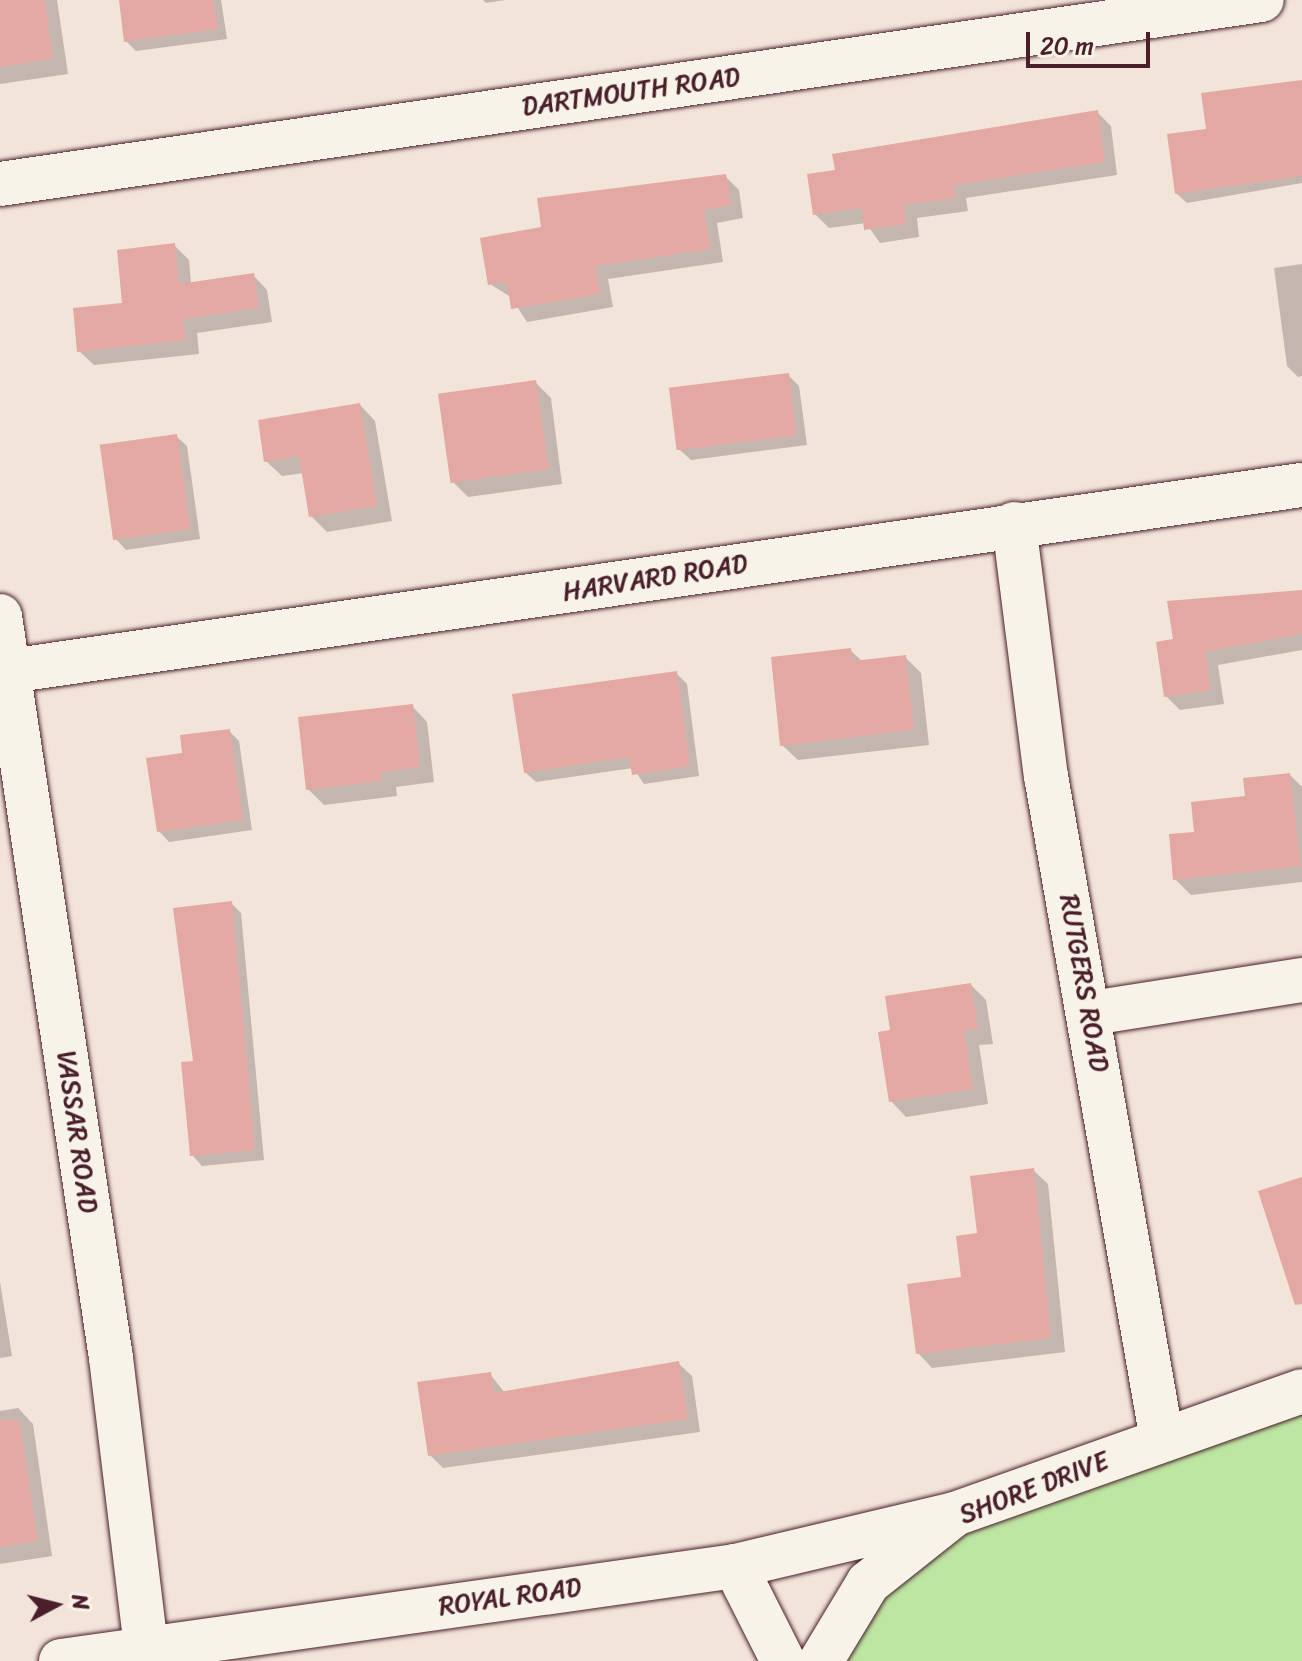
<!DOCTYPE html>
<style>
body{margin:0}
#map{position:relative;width:1302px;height:1661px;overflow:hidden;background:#f3e4da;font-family:Sriracha,sans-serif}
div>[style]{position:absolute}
.green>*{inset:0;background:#bde6a2}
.shadow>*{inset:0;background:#0003}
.building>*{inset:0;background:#e2a8a1;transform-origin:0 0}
.roads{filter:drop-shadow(0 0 2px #4a1f2b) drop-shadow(0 0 2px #4a1f2b)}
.street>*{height:44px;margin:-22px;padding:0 22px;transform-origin:22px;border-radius:22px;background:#f7f3e8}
span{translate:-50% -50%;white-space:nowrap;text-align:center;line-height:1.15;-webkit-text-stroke:8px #f7f3e8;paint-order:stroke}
.street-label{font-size:26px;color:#4a1f2b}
.north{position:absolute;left:16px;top:1565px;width:80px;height:80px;-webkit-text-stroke:6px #f7f3e8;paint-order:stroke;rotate:83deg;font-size:22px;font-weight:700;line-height:32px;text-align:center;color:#4a1f2b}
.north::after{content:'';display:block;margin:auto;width:28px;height:36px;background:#4a1f2b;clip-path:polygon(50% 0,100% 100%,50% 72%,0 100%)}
.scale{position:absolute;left:1026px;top:32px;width:124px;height:36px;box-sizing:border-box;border:4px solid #4a1f2b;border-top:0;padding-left:10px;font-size:24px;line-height:28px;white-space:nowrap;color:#4a1f2b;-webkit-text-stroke:6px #f7f3e8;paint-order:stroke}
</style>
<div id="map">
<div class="green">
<div style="clip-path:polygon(1302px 1410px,1302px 1661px,834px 1661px,895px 1546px)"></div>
</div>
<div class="shadow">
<div style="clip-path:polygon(0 0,57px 0,68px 74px,0 84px)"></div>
<div style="clip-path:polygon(121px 0,221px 0,227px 39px,136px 51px,126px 41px)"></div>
<div style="clip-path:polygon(483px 0,505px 0,486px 3px)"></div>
<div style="clip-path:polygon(1302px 81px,1302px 183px,1187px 203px,1176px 193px,1208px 130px)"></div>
<div style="clip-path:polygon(1097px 112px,1111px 126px,1117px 175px,966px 198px,968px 211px,917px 218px,919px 237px,880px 243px,866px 223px,829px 228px,815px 214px,837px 172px)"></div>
<div style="clip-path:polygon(725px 176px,739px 190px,743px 218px,717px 223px,723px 262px,608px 279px,613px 307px,527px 322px,511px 297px,490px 284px)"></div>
<div style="clip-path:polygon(174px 245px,189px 260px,191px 284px,253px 275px,267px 290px,272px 322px,197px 333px,199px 354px,94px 365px,79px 351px)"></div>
<div style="clip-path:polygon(1302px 264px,1302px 376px,1298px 377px,1287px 366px,1274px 268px)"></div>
<div style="clip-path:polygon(788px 375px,799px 386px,807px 445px,691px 460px,680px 450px)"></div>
<div style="clip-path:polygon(535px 382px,551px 398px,562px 484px,468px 497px,452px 481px)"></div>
<div style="clip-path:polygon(360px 405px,375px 421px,392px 521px,327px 532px,311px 516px,304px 473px,282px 476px,266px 461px)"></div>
<div style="clip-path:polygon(176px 436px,187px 446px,200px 539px,126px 550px,116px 539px)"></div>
<div style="clip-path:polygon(1302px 592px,1302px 650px,1218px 665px,1224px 704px,1180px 710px,1166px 696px,1175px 641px)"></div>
<div style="clip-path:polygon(850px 650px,863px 662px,905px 657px,921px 673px,929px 745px,798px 760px,782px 745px)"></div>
<div style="clip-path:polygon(676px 673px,687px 684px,699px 776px,644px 784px,633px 768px,536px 782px,525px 772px)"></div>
<div style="clip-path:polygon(412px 706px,427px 722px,434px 782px,396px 787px,397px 796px,324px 805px,308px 789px)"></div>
<div style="clip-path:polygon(229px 731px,239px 741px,252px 830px,169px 842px,159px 831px,185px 755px)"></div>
<div style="clip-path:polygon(1290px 775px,1302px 787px,1302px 882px,1191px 895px,1175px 879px,1197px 833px)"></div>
<div style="clip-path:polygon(231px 903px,241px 913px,264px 1160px,202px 1166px,192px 1155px,196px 1063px)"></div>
<div style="clip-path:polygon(971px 985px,986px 1000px,993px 1044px,979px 1045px,988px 1104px,906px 1117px,891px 1101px,893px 1032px)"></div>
<div style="clip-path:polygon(1033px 1170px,1048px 1184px,1065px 1352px,932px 1368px,918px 1353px,963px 1279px,980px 1235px)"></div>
<div style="clip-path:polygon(0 1282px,12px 1356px,0 1358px)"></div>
<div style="clip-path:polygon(678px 1363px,692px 1376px,700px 1432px,443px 1468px,430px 1455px,490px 1374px,505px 1393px)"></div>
<div style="clip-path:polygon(18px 1408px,33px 1424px,52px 1556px,0 1564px,0 1411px)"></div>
</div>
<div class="building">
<div style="clip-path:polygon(0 0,45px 0,53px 59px,0 67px)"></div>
<div style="clip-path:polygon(119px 0,213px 0,218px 29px,124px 42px)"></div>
<div style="clip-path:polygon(1302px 80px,1302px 176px,1175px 194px,1167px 134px,1206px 129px,1201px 93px)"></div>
<div style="clip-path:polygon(1098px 110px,1105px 162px,954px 185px,956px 198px,904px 205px,906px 224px,864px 230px,862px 208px,813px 215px,807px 174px,835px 170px,832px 154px)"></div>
<div style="clip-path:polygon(726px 174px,731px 205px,704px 210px,711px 249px,596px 266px,600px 294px,511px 309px,507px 282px,488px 285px,480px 238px,541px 227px,537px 198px)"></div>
<div style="clip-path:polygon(175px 243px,179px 284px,254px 273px,259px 308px,183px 319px,186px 340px,77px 352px,73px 308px,122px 303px,117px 250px)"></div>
<div style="left:789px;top:373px;width:63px;height:121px;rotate:83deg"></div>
<div style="left:536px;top:380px;width:90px;height:99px;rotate:82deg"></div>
<div style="clip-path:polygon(360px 403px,377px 506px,309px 517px,299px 456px,264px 462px,258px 420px)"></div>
<div style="left:177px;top:434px;width:96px;height:78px;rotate:82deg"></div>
<div style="clip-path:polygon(1302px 590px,1302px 634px,1205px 652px,1211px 690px,1164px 697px,1156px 642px,1173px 639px,1167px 601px)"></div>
<div style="clip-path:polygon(851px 648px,853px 661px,906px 655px,914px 730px,780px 746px,771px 657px)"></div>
<div style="clip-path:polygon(677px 671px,690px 766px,632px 775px,629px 757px,524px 773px,512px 694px)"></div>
<div style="clip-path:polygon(413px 704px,420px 767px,381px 772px,382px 781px,306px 790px,298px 717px)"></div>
<div style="clip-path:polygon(230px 729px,243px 820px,157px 832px,146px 758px,182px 753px,180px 735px)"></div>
<div style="clip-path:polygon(1290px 773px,1301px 866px,1173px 880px,1169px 834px,1194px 832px,1191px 802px,1245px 796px,1243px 778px)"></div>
<div style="clip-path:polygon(232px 901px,255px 1150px,190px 1156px,181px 1062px,193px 1061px,173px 908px)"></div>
<div style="clip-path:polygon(971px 983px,978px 1029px,964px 1030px,973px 1089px,889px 1102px,878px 1032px,890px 1030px,885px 996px)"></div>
<div style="clip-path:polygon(1034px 1168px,1051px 1338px,916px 1354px,907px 1284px,961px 1277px,956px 1236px,977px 1233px,970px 1176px)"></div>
<div style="clip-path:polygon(1302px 1177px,1302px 1304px,1295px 1305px,1258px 1191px)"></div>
<div style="clip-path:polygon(679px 1361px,688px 1419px,428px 1456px,417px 1382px,491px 1372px,494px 1393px)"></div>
<div style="clip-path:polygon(19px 1419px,38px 1541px,0 1547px,0 1420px)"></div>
</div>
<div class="roads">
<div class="street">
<div style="left:0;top:184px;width:1275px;rotate:-8.3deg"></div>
<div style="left:1014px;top:524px;width:254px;rotate:82.8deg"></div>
<div style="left:1046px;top:776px;width:674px;rotate:80.09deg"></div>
<div style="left:0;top:616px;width:750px;rotate:81.49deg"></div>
<div style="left:111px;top:1358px;width:293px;rotate:83.1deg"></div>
<div style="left:9px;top:671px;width:1306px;rotate:-8.19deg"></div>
<div style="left:1091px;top:1013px;width:214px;rotate:-8.9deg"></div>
<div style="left:735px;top:1566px;width:106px;rotate:63.2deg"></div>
<div style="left:61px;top:1661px;width:681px;rotate:-8.02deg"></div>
<div style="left:735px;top:1566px;width:226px;rotate:-13.3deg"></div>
<div style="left:821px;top:1661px;width:91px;rotate:-58.9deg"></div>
<div style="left:868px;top:1583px;width:111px;rotate:-38.4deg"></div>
<div style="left:955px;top:1514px;width:368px;rotate:-19.5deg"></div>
</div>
</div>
<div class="street-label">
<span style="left:631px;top:92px;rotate:-8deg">DARTMOUTH ROAD</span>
<span style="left:655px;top:578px;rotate:-9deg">HARVARD ROAD</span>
<span style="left:1084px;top:983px;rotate:80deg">RUTGERS ROAD</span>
<span style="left:77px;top:1132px;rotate:82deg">VASSAR ROAD</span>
<span style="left:1034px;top:1488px;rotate:-21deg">SHORE DRIVE</span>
<span style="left:510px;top:1597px;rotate:-8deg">ROYAL ROAD</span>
</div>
<div class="north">N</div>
<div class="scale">20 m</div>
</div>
